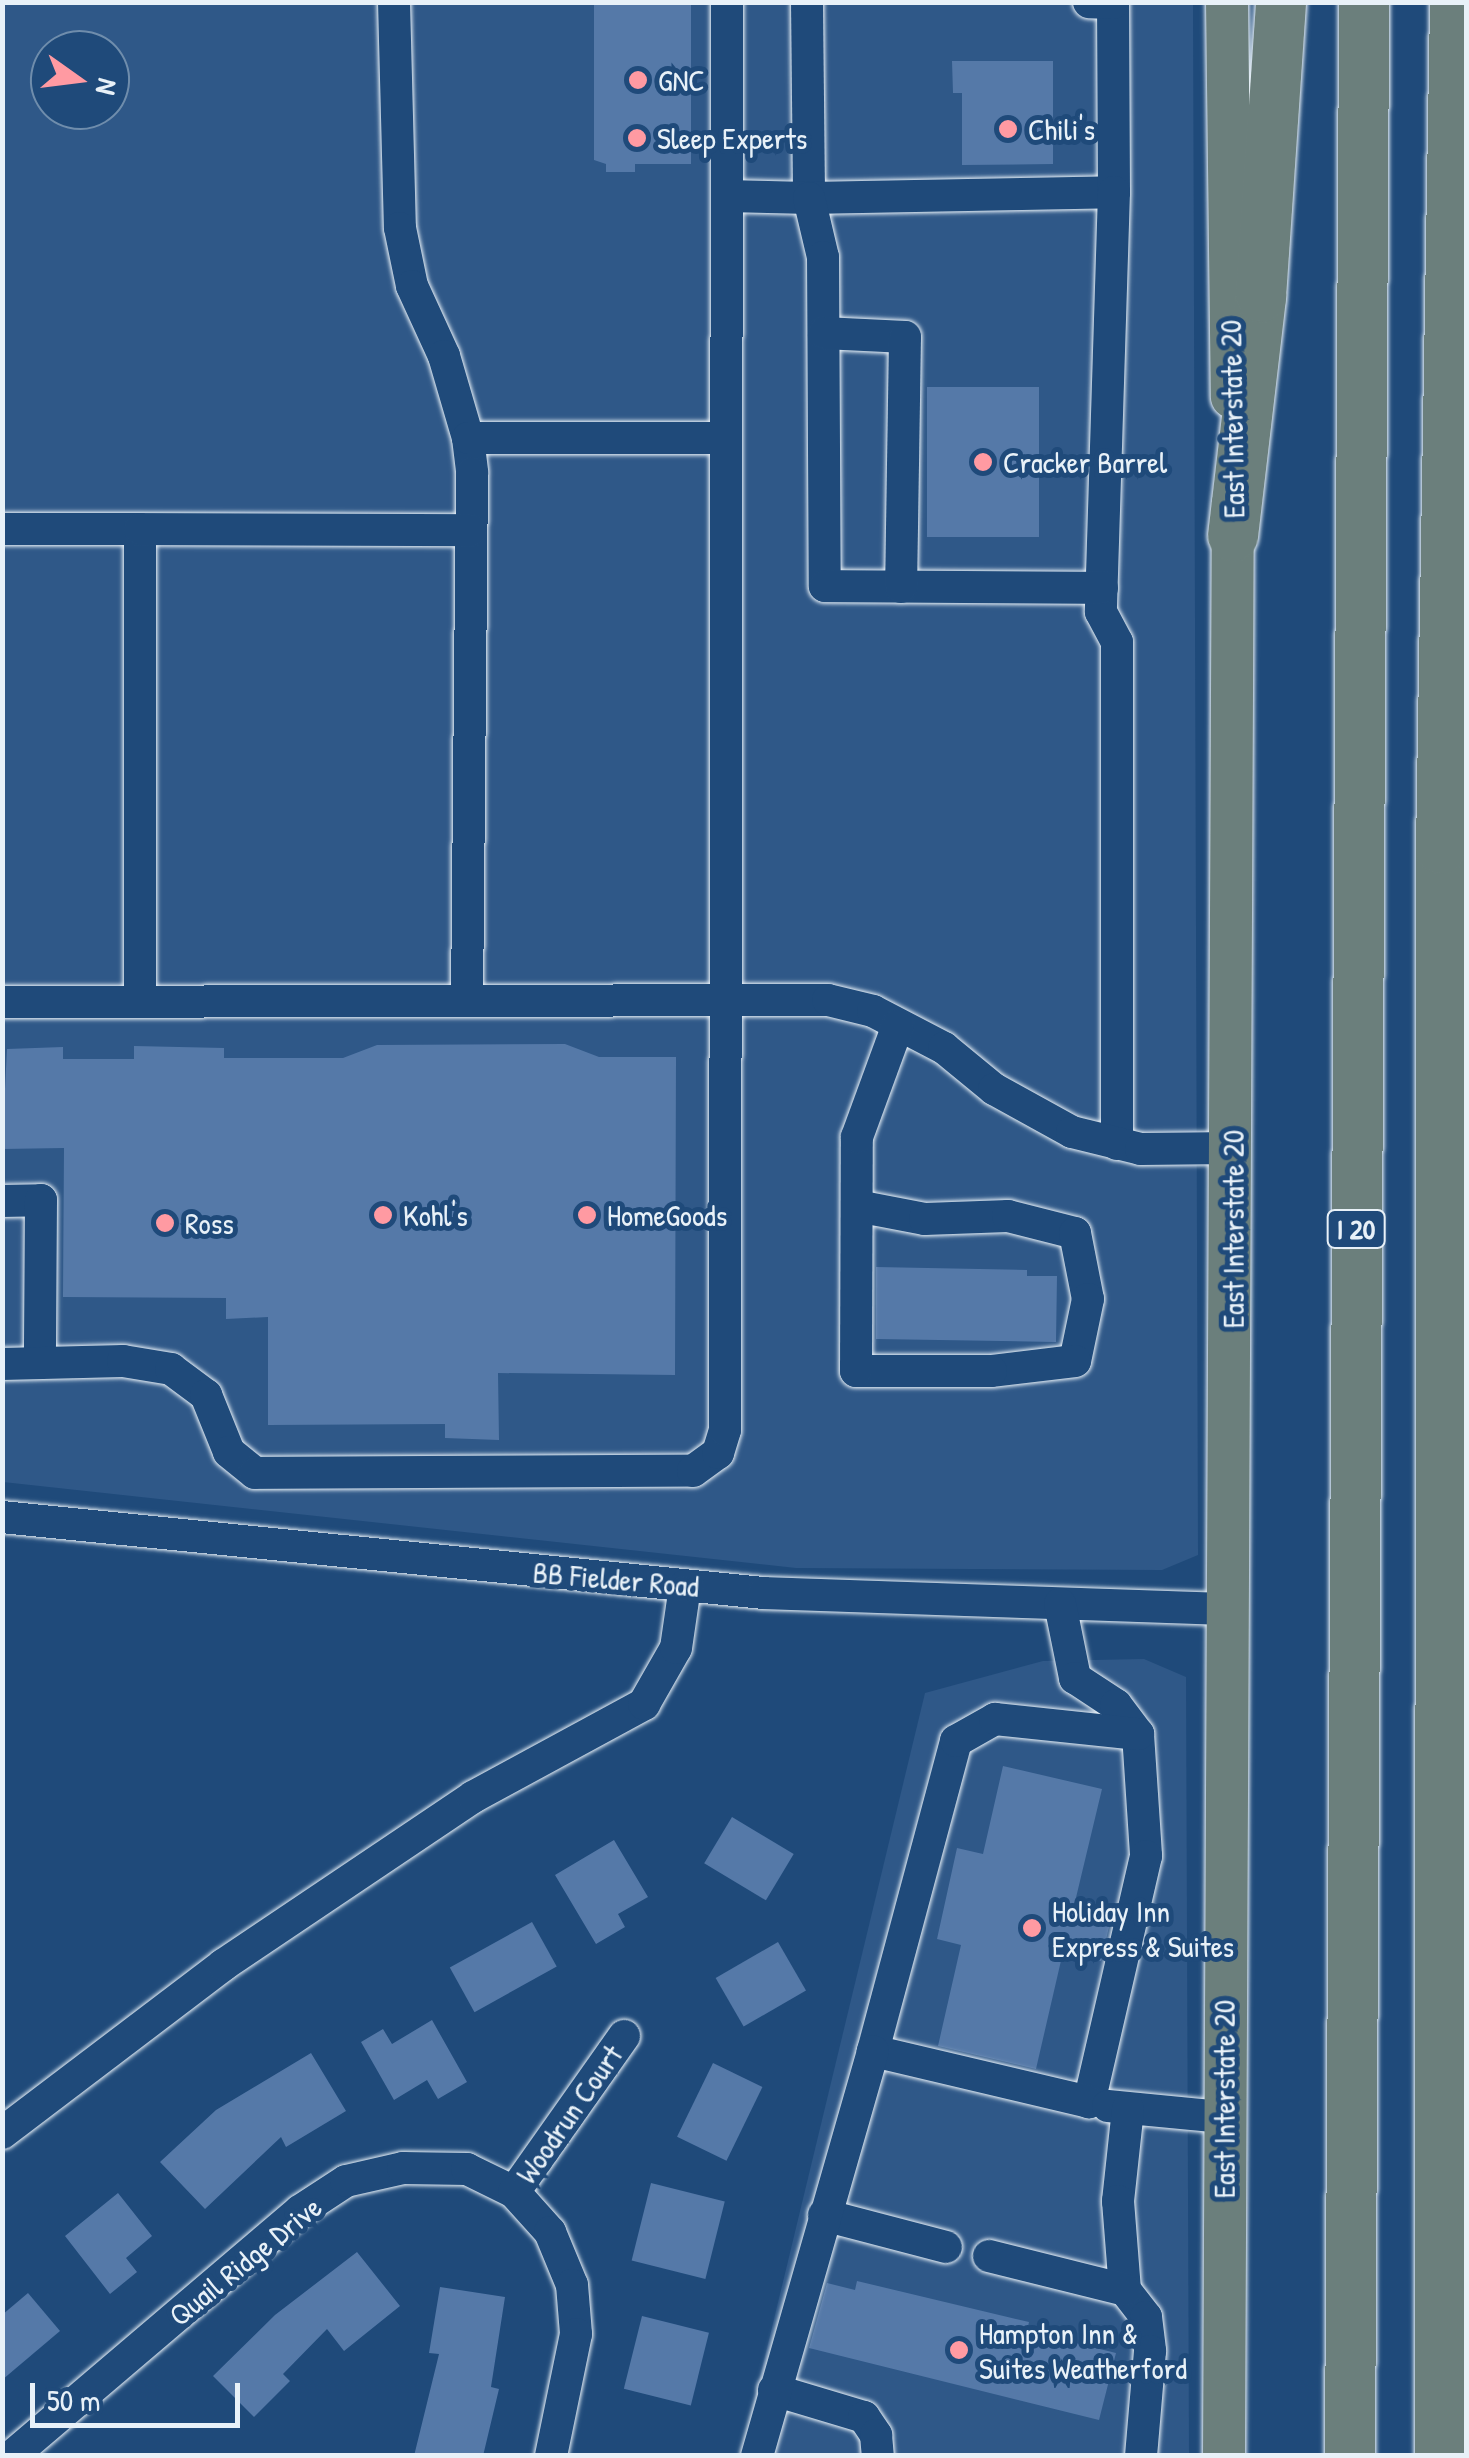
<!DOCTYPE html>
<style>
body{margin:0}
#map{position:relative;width:1469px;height:2458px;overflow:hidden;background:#1f4a7a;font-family:"Patrick Hand",sans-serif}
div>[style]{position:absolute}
.built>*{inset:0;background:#2f5888}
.building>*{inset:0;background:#5579a8;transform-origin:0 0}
.roads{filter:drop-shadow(0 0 2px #e8f1f8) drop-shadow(0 0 2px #e8f1f8)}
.minor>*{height:32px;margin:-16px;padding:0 16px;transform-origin:16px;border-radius:16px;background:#1f4a7a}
.major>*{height:42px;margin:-21px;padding:0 21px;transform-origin:21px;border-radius:21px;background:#6b7f7c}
.highway>*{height:50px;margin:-25px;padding:0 25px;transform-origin:25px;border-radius:25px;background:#6b7f7c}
.dots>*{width:28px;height:28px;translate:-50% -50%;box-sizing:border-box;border:5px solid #1f4a7a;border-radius:50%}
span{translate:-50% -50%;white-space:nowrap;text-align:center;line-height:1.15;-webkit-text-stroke:10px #1f4a7a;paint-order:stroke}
.shield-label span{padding:2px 8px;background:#1f4a7a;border:2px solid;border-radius:8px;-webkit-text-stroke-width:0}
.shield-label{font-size:28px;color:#e8f1f8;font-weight:700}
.poi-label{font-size:30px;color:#e8f1f8}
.left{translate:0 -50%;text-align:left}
.street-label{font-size:30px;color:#e8f1f8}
.frame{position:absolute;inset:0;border:5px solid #e8f1f8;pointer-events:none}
.north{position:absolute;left:30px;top:30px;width:100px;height:100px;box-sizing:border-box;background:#1f4a7a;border:2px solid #6f8dac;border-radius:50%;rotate:104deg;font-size:28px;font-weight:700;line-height:40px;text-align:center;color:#e8f1f8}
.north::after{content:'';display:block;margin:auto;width:35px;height:45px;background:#ff9aa2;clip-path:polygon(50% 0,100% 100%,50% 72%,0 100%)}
.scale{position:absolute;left:30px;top:2383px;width:210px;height:45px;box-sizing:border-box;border:5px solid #e8f1f8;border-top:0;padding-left:12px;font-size:30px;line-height:35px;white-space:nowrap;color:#e8f1f8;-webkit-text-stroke:8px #1f4a7a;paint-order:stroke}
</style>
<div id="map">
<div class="built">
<div style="clip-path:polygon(evenodd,3px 3px,1193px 3px,1198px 1555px,1162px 1570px,796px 1568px,3px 1482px,3px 3px,50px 50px,110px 50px,110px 110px,50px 110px,50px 50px)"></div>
<div style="clip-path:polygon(1144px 1659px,1186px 1677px,1189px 2455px,741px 2456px,925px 1693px,1043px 1661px)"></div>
</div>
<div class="building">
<div style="clip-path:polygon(594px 2px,691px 2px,691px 164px,635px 164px,635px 172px,606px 172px,606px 164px,594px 160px)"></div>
<div style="clip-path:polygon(952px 61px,1053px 61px,1053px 164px,962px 165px,962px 93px,953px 93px)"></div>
<div style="left:927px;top:387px;width:112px;height:150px"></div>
<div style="clip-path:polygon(565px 1044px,599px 1057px,676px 1057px,675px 1375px,498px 1373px,499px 1440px,445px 1438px,445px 1424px,268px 1425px,268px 1317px,226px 1319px,226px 1298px,63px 1297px,64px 1148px,2px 1149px,7px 1049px,63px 1047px,63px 1059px,134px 1059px,134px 1046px,224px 1048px,224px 1058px,343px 1058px,377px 1045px)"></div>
<div style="clip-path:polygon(876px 1267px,1027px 1270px,1027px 1276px,1057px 1276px,1056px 1342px,876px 1339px)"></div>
<div style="clip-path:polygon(1003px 1766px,1102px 1789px,1074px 1906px,1112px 1914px,1101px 1961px,1063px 1952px,1036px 2069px,938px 2046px,961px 1945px,937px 1939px,957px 1848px,983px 1854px)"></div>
<div style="left:732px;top:1817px;width:72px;height:54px;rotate:31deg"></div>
<div style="clip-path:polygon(614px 1840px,648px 1897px,618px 1914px,625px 1927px,596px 1944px,555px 1875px)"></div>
<div style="left:532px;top:1922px;width:51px;height:94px;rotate:61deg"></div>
<div style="left:778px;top:1942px;width:56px;height:72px;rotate:60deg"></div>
<div style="clip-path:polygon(432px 2020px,467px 2082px,438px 2099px,427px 2080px,394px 2100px,361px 2042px,383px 2029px,392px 2044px)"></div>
<div style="clip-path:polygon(311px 2053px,346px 2111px,286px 2147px,281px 2137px,205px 2209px,160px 2162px,216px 2110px)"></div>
<div style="left:713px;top:2063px;width:55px;height:82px;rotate:26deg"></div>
<div style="left:651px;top:2183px;width:76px;height:80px;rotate:14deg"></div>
<div style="clip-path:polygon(118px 2193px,152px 2236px,126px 2258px,137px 2272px,110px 2294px,65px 2236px)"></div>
<div style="clip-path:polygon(357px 2252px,400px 2306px,344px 2351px,327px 2329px,283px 2374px,290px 2381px,254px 2417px,213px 2376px,275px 2315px)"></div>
<div style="clip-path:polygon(857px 2281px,1029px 2322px,1027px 2331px,1116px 2353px,1099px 2420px,809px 2348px,827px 2283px,855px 2290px)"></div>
<div style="clip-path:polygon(440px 2287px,505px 2297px,491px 2387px,499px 2389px,483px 2456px,414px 2456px,439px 2354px,429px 2353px)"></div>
<div style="clip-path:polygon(28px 2293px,60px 2331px,2px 2380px,2px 2315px)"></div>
<div style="left:642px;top:2316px;width:69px;height:75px;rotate:14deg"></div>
</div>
<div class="roads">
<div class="minor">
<div style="left:394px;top:2px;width:226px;rotate:88.5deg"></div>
<div style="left:400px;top:228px;width:59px;rotate:78.3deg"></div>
<div style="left:412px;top:286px;width:77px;rotate:65.4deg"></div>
<div style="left:444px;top:356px;width:85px;rotate:73.7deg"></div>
<div style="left:468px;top:438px;width:35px;rotate:83deg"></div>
<div style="left:472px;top:473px;width:526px;rotate:90.54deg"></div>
<div style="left:807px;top:2px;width:196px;rotate:89.4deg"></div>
<div style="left:809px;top:198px;width:305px;rotate:-1.1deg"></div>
<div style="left:1114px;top:192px;width:189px;rotate:-90.3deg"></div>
<div style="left:1113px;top:3px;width:24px;rotate:-178deg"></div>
<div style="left:1114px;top:192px;width:420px;rotate:91.8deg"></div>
<div style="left:1101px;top:612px;width:34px;rotate:62deg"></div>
<div style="left:1117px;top:642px;width:502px;rotate:90deg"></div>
<div style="left:727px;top:196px;width:82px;rotate:1.4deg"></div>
<div style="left:809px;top:198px;width:61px;rotate:76.7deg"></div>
<div style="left:823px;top:257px;width:329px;rotate:89.7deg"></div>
<div style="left:825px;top:586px;width:277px;rotate:0.4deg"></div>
<div style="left:824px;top:333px;width:81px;rotate:2.8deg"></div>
<div style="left:905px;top:337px;width:250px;rotate:90.9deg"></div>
<div style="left:468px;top:438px;width:258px"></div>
<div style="left:2px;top:529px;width:138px"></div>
<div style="left:140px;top:1001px;width:472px;rotate:-90deg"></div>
<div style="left:140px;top:529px;width:331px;rotate:0.2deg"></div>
<div style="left:2px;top:1002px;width:826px;rotate:-0.14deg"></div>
<div style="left:828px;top:1000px;width:46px;rotate:13.7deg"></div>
<div style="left:873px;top:1011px;width:80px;rotate:27.5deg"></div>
<div style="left:944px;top:1048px;width:65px;rotate:39.4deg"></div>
<div style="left:994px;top:1089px;width:89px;rotate:28.9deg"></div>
<div style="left:1072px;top:1132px;width:71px;rotate:13.8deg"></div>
<div style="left:1141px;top:1149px;width:93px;rotate:-0.6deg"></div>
<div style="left:2px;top:1201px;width:39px;rotate:-1deg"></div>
<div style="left:41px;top:1200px;width:163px;rotate:90.4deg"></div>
<div style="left:857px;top:1206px;width:69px;rotate:10.8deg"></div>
<div style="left:925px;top:1219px;width:83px;rotate:-2.1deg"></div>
<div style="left:1008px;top:1216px;width:69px;rotate:14.2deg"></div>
<div style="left:1075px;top:1233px;width:67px;rotate:78.9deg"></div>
<div style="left:1088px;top:1299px;width:63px;rotate:101.8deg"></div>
<div style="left:1075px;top:1361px;width:85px;rotate:173.2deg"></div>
<div style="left:991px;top:1371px;width:135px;rotate:180deg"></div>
<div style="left:856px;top:1371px;width:234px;rotate:-89.8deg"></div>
<div style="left:857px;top:1137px;width:119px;rotate:-69.9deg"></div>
<div style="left:2px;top:1364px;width:121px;rotate:-1.4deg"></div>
<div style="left:123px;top:1361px;width:49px;rotate:9.5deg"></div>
<div style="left:171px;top:1369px;width:44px;rotate:36.6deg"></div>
<div style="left:206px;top:1395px;width:61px;rotate:68deg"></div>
<div style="left:229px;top:1452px;width:33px;rotate:39deg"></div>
<div style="left:255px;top:1473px;width:438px;rotate:-0.3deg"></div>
<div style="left:693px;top:1471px;width:31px;rotate:-36deg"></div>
<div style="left:718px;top:1453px;width:24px;rotate:-73deg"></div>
<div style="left:725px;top:1430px;width:1428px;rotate:-89.92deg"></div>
<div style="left:2px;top:1517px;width:766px;rotate:5.7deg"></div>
<div style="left:764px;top:1593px;width:467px;rotate:2deg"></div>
<div style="left:1060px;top:1604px;width:76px;rotate:78.5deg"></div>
<div style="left:1075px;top:1678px;width:49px;rotate:33.4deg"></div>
<div style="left:1116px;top:1705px;width:36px;rotate:53deg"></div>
<div style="left:1138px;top:1734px;width:122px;rotate:86.2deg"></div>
<div style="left:1146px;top:1856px;width:253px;rotate:103deg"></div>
<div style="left:1089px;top:2102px;width:222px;rotate:-166.7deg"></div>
<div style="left:873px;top:2051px;width:321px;rotate:-75deg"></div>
<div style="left:956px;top:1741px;width:45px;rotate:-29.4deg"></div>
<div style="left:995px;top:1719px;width:144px;rotate:6deg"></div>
<div style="left:1108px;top:2106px;width:116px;rotate:5.5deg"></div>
<div style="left:1128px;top:2109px;width:93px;rotate:96.2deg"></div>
<div style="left:1118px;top:2201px;width:89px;rotate:85.5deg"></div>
<div style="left:1125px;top:2290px;width:34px;rotate:52deg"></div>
<div style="left:1146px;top:2317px;width:34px;rotate:83deg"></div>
<div style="left:1150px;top:2351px;width:105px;rotate:94.9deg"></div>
<div style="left:2px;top:2133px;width:278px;rotate:-37.2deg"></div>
<div style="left:223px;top:1965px;width:301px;rotate:-33.9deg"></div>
<div style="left:473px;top:1797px;width:195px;rotate:-28.5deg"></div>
<div style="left:644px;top:1704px;width:64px;rotate:-60.3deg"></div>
<div style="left:676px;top:1648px;width:63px;rotate:-81.7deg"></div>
<div style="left:514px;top:2192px;width:191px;rotate:-54.8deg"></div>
<div style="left:824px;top:2215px;width:126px;rotate:14.7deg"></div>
<div style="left:989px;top:2256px;width:140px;rotate:14deg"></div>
<div style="left:774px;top:2390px;width:94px;rotate:16.7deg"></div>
<div style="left:864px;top:2417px;width:22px;rotate:56deg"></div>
<div style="left:876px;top:2435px;width:21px;rotate:85deg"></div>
<div style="left:12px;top:2456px;width:378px;rotate:-40.4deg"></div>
<div style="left:300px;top:2211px;width:55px;rotate:-33.1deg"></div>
<div style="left:346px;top:2181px;width:58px;rotate:-12.8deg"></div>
<div style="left:403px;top:2168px;width:64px;rotate:0.9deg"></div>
<div style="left:467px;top:2169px;width:52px;rotate:26.1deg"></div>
<div style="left:514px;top:2192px;width:54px;rotate:48deg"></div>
<div style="left:550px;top:2232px;width:57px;rotate:67.5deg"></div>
<div style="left:572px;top:2285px;width:49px;rotate:85.3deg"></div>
<div style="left:576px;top:2334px;width:125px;rotate:101.6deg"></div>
<div style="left:757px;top:2456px;width:421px;rotate:-74deg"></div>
</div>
<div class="major">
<div style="left:1227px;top:2px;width:395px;rotate:89.3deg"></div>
<div style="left:1224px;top:2456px;width:1953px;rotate:-89.74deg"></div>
</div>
<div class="highway">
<div style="left:1233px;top:536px;width:241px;rotate:-83.3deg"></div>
<div style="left:1261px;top:297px;width:296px;rotate:-86.1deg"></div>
<div style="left:1350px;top:2456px;width:2454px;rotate:-89.67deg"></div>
<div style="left:1440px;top:2456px;width:1607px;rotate:-89.96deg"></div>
<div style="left:1441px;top:849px;width:847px;rotate:-89.05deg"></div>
</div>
</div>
<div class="dots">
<div style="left:638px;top:80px;background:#ff9aa2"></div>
<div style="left:1008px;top:129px;background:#ff9aa2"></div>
<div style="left:637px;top:138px;background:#ff9aa2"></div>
<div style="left:983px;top:462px;background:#ff9aa2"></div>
<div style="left:383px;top:1215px;background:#ff9aa2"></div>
<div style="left:587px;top:1215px;background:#ff9aa2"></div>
<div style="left:165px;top:1223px;background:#ff9aa2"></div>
<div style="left:1032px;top:1928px;background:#ff9aa2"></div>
<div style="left:959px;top:2350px;background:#ff9aa2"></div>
</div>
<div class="shield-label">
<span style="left:1356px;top:1229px">I 20</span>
</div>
<div class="poi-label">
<span class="left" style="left:658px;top:80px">GNC</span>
<span class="left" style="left:1028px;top:129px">Chili's</span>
<span class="left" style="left:657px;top:138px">Sleep Experts</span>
<span class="left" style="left:1003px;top:462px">Cracker Barrel</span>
<span class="left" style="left:403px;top:1215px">Kohl's</span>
<span class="left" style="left:607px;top:1215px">HomeGoods</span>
<span class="left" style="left:185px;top:1223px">Ross</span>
<span class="left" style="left:1052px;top:1928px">Holiday Inn<br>Express &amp; Suites</span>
<span class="left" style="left:979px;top:2350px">Hampton Inn &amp;<br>Suites Weatherford</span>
</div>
<div class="street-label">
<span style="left:1232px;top:419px;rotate:-91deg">East Interstate 20</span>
<span style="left:1233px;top:1229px;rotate:-90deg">East Interstate 20</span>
<span style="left:616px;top:1579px;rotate:5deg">BB Fielder Road</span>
<span style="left:1224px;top:2099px;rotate:-90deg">East Interstate 20</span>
<span style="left:569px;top:2114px;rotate:-55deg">Woodrun Court</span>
<span style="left:245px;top:2261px;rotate:-39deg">Quail Ridge Drive</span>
</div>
<div class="frame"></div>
<div class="north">N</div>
<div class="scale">50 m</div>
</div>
